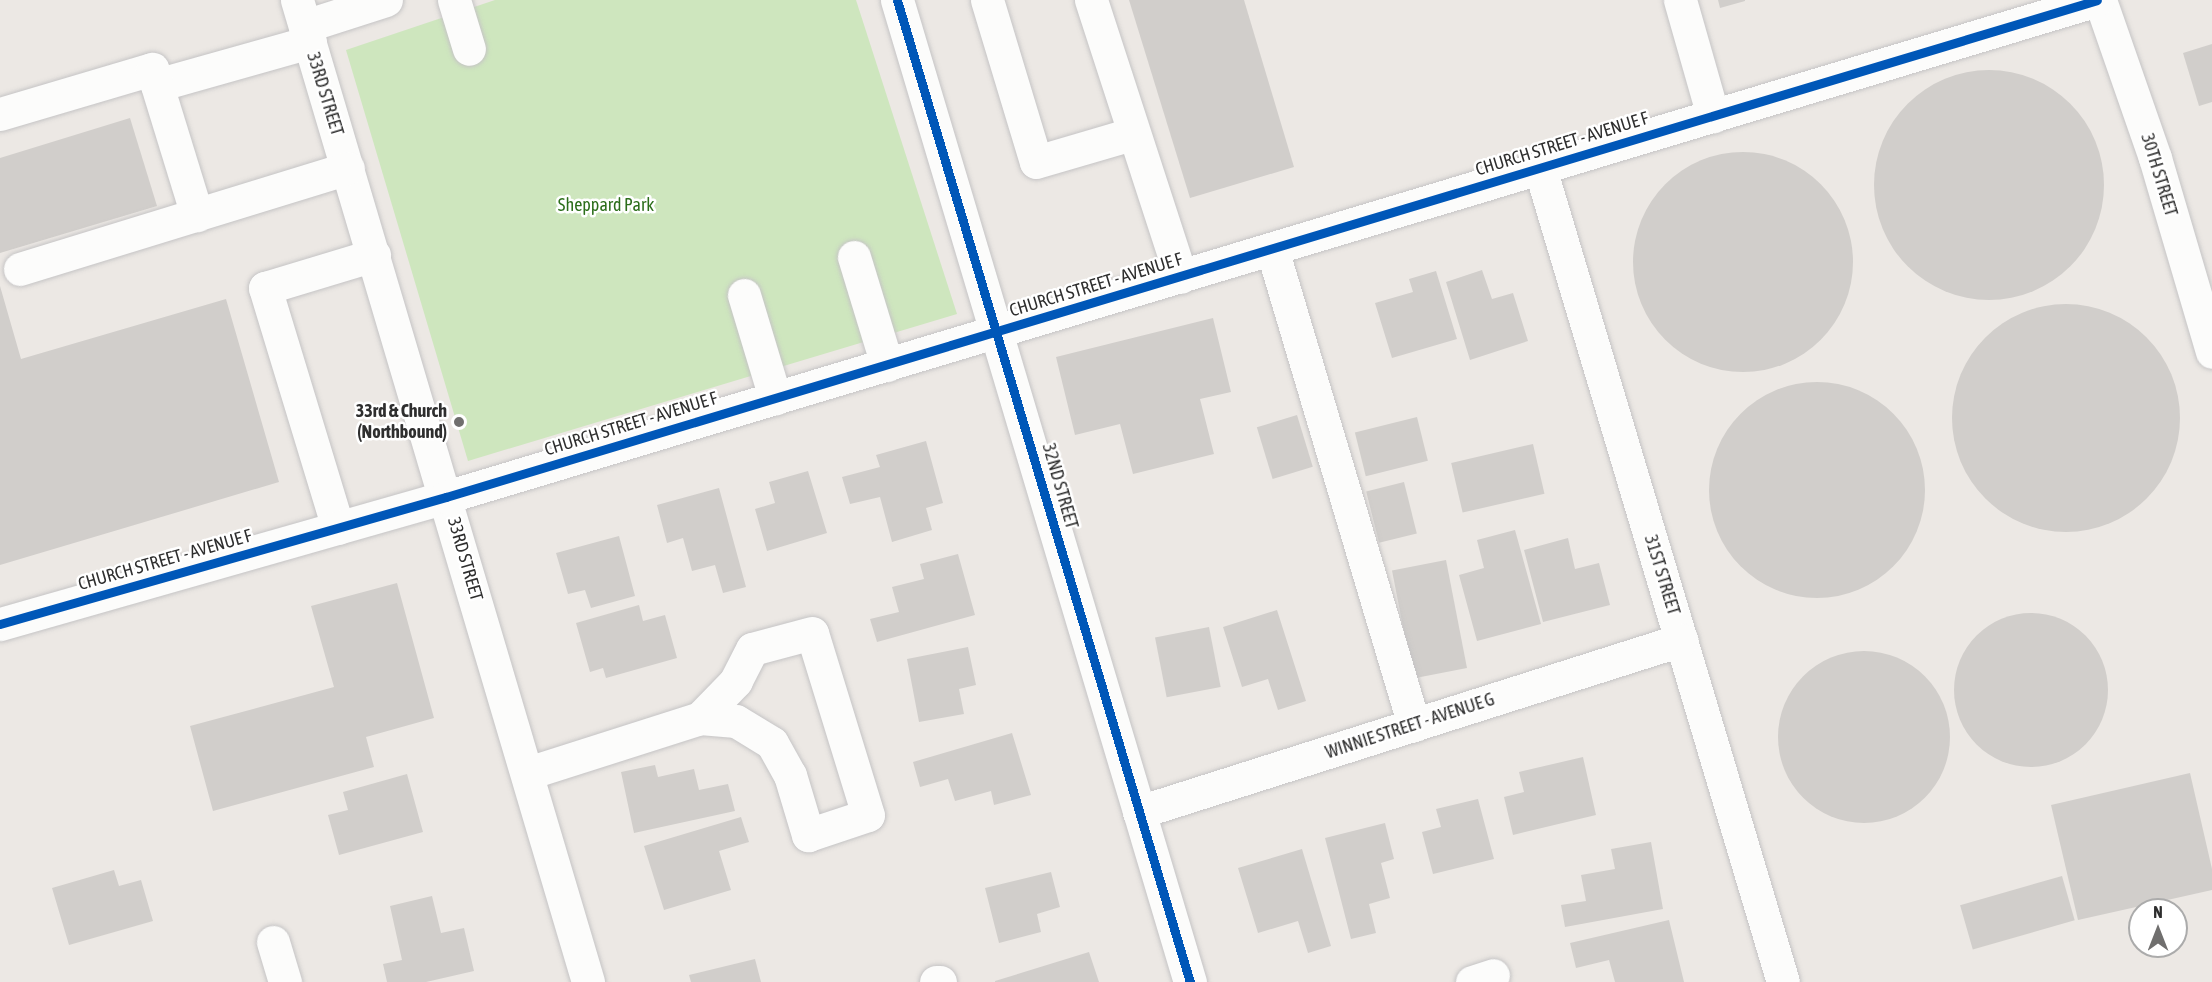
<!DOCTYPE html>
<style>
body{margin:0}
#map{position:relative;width:2212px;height:982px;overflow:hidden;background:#ece8e4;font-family:"Asap Condensed",sans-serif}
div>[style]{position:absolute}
.green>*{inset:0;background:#cee6be}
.building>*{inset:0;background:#d1cecb;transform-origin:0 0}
.round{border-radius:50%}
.roads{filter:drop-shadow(0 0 2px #c5c4c5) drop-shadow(0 0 2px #c5c4c5)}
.minor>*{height:33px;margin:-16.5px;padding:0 16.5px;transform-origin:16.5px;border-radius:16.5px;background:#fcfcfb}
.cycleway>*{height:9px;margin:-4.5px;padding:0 4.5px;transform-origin:4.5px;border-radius:4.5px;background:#0057b8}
.dots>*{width:16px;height:16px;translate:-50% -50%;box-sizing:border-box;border:3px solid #fff;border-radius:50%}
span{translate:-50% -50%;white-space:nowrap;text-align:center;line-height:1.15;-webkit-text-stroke:5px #fff;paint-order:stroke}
.street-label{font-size:18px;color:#2e2e2e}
.park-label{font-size:18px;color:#2c6e1b}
.poi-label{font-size:18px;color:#2e2e2e;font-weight:700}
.right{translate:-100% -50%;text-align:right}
.north{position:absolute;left:2128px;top:898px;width:60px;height:60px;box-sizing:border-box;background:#fff;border:2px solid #ababab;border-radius:50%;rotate:0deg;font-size:16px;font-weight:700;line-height:24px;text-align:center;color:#2e2e2e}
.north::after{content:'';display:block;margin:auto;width:21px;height:27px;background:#706f6e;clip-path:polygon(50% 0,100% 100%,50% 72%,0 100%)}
</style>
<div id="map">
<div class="green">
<div style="clip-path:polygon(495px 0,856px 0,957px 314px,468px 461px,346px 50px)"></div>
</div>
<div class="building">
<div style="clip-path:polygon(1129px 0,1244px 0,1294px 167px,1190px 198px)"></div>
<div style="clip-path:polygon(1718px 0,1745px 0,1745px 1px,1720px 8px)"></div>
<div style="clip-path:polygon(2212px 44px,2212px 102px,2199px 106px,2183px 53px)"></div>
<div class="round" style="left:1874px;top:70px;width:230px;height:230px"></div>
<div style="clip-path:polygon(130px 118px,157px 206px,0 253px,0 158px)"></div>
<div class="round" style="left:1633px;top:152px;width:220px;height:220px"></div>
<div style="clip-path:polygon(1482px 270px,1492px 299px,1513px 293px,1528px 341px,1470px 360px,1446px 282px)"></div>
<div style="clip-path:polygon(1436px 271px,1457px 339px,1392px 358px,1375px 303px,1413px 292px,1409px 279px)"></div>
<div style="clip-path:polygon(0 286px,21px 359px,226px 299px,279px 482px,0 565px)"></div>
<div class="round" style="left:1952px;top:304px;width:228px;height:228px"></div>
<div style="clip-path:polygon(1213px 318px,1231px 392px,1200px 399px,1214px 454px,1133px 474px,1120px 424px,1075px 435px,1056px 357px)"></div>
<div class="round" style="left:1709px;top:382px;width:216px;height:216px"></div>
<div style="left:1297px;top:415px;width:54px;height:42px;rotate:73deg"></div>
<div style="left:1417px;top:417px;width:45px;height:64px;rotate:76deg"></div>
<div style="clip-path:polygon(926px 441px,943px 503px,926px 508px,932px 530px,892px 542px,880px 497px,850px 504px,842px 477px,880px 467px,876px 455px)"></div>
<div style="left:1533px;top:444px;width:51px;height:84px;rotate:77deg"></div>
<div style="clip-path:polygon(808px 471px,827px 533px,767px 551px,755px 509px,775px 503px,769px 482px)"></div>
<div style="left:1404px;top:482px;width:53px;height:39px;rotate:76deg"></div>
<div style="clip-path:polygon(719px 488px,746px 587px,723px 593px,715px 565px,692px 571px,683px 538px,667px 543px,657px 505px)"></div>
<div style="clip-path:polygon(1515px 530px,1541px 624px,1477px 641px,1459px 575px,1484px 568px,1477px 540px)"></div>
<div style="clip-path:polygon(619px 536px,635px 596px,591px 608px,585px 590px,568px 594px,556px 553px)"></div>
<div style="clip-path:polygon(1568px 538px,1575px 569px,1599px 563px,1610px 605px,1543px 622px,1524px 550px)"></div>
<div style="clip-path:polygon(958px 554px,975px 615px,877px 642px,870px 619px,899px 612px,892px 587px,924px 579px,920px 564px)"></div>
<div style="left:1446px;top:560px;width:110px;height:55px;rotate:79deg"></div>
<div style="clip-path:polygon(397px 583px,434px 718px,366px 737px,374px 767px,213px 811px,190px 726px,334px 687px,311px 606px)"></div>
<div style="clip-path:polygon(639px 605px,643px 621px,665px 615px,677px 658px,606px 678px,603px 668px,590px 672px,576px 623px)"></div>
<div style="clip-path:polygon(1277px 610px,1306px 701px,1278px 710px,1268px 679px,1242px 687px,1223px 627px)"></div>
<div class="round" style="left:1954px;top:613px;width:154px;height:154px"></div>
<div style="left:1209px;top:627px;width:61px;height:55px;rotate:79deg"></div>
<div style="clip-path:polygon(968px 647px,976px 685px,959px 689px,964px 714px,919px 722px,907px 659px)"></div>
<div class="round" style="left:1778px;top:651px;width:172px;height:172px"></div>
<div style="clip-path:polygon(1012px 733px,1031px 795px,994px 805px,991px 791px,955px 801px,948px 779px,920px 787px,913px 762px)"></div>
<div style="clip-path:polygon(1583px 757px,1596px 815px,1513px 835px,1504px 797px,1524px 792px,1519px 772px)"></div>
<div style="clip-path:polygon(655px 765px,658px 777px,694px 769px,699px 790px,728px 784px,735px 811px,634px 833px,621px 772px)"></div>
<div style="clip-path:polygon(2190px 773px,2212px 869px,2212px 890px,2078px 920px,2051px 805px)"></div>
<div style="clip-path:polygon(407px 774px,423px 832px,339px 855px,328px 815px,348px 810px,343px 792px)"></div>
<div style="clip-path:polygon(1478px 799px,1494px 859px,1433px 874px,1422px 832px,1441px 827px,1436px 809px)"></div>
<div style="clip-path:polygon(741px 817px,749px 842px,719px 851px,731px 890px,664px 910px,644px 846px)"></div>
<div style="clip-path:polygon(1385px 823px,1394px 859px,1381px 863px,1390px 898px,1369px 904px,1376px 933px,1351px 939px,1325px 838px)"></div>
<div style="clip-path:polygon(1651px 842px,1663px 909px,1565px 927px,1561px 905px,1586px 901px,1581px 875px,1615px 869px,1611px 849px)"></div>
<div style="clip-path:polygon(1302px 849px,1331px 946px,1308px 953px,1298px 921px,1258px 933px,1238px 868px)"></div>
<div style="clip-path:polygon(114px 870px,119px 886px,141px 880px,153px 921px,69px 945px,52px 888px)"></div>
<div style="clip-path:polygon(1051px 872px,1060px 907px,1037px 914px,1041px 932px,999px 943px,985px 888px)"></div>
<div style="left:2062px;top:876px;width:46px;height:106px;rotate:74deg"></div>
<div style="clip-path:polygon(432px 896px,441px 933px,464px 928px,474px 971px,426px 982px,387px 982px,383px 964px,402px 960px,390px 906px)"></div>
<div style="clip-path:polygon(1669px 920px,1684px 982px,1615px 982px,1609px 960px,1576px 968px,1570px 943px)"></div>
<div style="clip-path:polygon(1089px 952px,1099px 982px,995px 982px,995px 981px)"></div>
<div style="clip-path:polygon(755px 959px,761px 982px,691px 982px,689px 975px)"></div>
</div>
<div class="roads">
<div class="minor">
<div style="left:297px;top:0;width:1024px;rotate:73.49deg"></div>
<div style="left:454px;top:0;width:51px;rotate:73deg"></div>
<div style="left:897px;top:0;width:1025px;rotate:73.39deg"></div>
<div style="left:987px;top:0;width:169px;rotate:73.2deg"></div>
<div style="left:1036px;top:162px;width:100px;rotate:-16.3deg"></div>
<div style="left:1091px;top:0;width:291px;rotate:72deg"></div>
<div style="left:1680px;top:0;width:121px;rotate:74.1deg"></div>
<div style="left:2100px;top:0;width:167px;rotate:70.8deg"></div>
<div style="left:2155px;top:158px;width:202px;rotate:73.6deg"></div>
<div style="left:305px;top:26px;width:85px;rotate:-17.8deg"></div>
<div style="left:157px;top:85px;width:159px;rotate:-15.7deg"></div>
<div style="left:0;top:114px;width:159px;rotate:-16.5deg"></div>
<div style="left:152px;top:69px;width:153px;rotate:72.9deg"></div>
<div style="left:1540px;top:168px;width:849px;rotate:73.38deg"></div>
<div style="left:1272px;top:249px;width:497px;rotate:73.4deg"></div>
<div style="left:854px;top:257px;width:113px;rotate:73deg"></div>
<div style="left:20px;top:269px;width:343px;rotate:-17.1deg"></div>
<div style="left:744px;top:295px;width:108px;rotate:73.2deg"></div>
<div style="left:338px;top:528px;width:251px;rotate:-106.9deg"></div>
<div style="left:265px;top:288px;width:114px;rotate:-16.8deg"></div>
<div style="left:0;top:624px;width:464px;rotate:-15.9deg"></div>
<div style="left:446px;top:497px;width:1724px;rotate:-16.75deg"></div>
<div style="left:528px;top:773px;width:181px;rotate:-17.7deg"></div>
<div style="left:700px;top:718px;width:36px;rotate:5deg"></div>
<div style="left:736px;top:721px;width:42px;rotate:31.4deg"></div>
<div style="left:772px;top:743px;width:37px;rotate:61deg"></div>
<div style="left:790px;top:775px;width:63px;rotate:73.3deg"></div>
<div style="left:808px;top:835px;width:63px;rotate:-18.4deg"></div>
<div style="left:868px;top:815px;width:190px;rotate:-107.1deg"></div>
<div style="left:812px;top:633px;width:62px;rotate:165.1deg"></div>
<div style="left:752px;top:649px;width:36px;rotate:117deg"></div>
<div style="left:736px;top:681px;width:52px;rotate:134.2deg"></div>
<div style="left:1139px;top:812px;width:569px;rotate:-17.61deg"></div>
<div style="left:273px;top:942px;width:42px;rotate:73.3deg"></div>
<div style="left:936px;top:982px;width:4px"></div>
<div style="left:1472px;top:982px;width:22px;rotate:-18deg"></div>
</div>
</div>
<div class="cycleway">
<div style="left:897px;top:0;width:1025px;rotate:73.39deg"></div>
<div style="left:0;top:624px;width:464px;rotate:-15.9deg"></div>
<div style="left:446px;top:497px;width:1724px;rotate:-16.75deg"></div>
</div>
<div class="dots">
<div style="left:459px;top:422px;background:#706f6e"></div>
</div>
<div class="street-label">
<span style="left:325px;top:94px;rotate:73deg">33RD STREET</span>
<span style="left:1562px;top:144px;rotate:-17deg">CHURCH STREET - AVENUE F</span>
<span style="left:2159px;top:175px;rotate:73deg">30TH STREET</span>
<span style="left:1096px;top:285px;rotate:-17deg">CHURCH STREET - AVENUE F</span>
<span style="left:631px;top:424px;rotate:-17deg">CHURCH STREET - AVENUE F</span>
<span style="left:1060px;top:486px;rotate:74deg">32ND STREET</span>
<span style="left:465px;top:559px;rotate:74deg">33RD STREET</span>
<span style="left:165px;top:560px;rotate:-16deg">CHURCH STREET - AVENUE F</span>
<span style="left:1662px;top:575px;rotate:73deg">31ST STREET</span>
<span style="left:1410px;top:726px;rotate:-18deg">WINNIE STREET - AVENUE G</span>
</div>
<div class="park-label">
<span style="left:606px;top:205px">Sheppard Park</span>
</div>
<div class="poi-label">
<span class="right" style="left:447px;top:422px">33rd &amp; Church<br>(Northbound)</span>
</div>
<div class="north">N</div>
</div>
